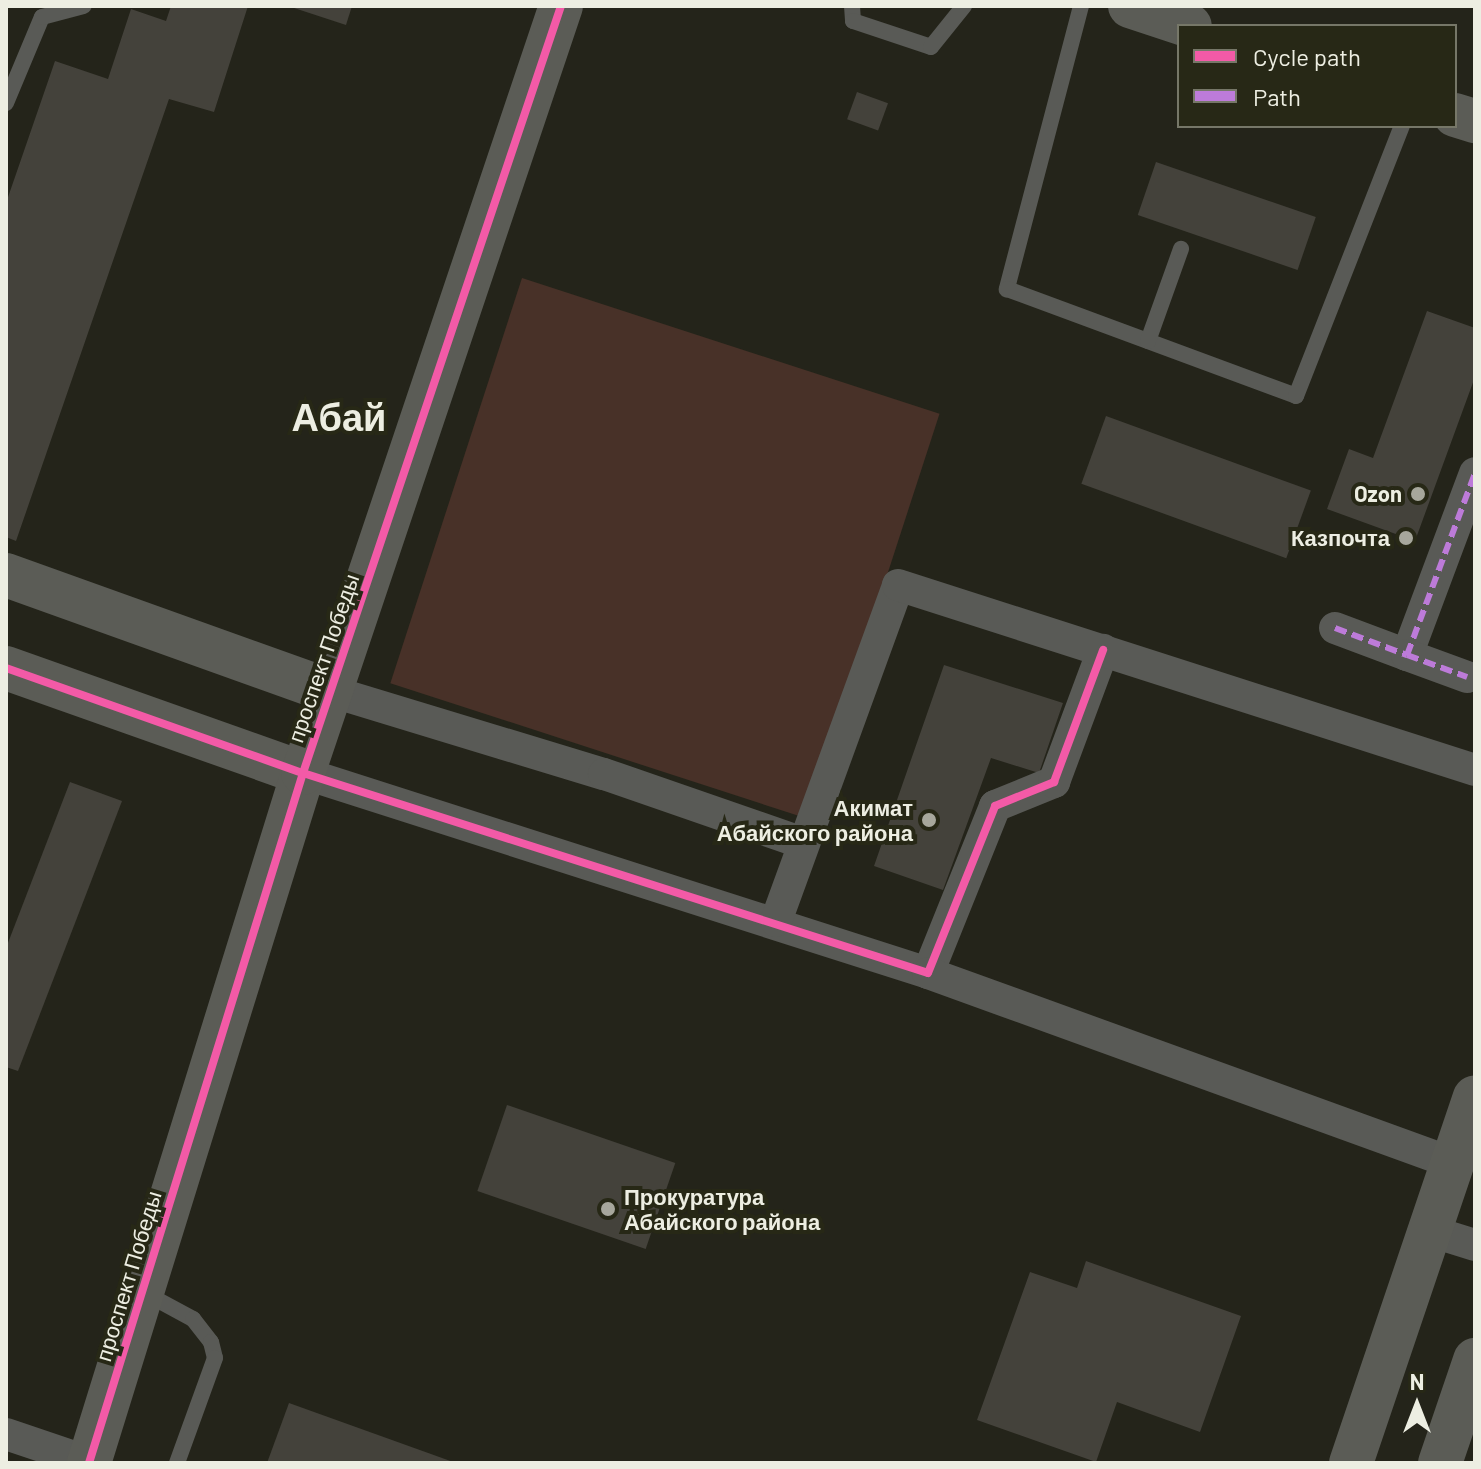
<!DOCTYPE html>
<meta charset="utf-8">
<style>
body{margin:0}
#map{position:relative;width:1481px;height:1469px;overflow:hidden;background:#24241a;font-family:Barlow,sans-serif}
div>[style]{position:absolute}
.green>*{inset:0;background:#483128;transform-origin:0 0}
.building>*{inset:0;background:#44423b;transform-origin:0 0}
.lane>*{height:16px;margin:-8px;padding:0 8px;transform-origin:8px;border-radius:8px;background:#595a56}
.street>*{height:32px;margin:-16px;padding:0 16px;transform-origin:16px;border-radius:16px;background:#595a56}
.secondary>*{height:44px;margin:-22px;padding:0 22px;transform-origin:22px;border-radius:22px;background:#5b5c56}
.quiet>*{height:6px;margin-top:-3px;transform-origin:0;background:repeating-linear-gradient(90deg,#bd7bd9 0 12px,transparent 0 18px)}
.cycleway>*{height:8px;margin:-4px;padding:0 4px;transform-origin:4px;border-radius:4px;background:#f35aa7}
.dots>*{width:22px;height:22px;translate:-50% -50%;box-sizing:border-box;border:4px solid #272816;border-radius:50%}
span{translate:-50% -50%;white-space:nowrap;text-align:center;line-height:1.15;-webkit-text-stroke:8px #272816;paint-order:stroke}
.poi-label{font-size:22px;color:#edeee2;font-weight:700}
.right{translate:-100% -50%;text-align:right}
.left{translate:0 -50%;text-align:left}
.street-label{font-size:22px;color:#edeee2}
.town-label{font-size:38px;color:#edeee2;font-weight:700}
.frame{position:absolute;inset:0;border:8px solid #edeee2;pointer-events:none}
.legend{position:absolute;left:1177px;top:24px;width:280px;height:104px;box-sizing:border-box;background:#272816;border:2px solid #767768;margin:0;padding:10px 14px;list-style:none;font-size:24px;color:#edeee2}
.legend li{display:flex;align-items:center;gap:16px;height:40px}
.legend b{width:40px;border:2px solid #767768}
.north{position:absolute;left:1377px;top:1365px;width:80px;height:80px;-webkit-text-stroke:6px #272816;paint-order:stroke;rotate:0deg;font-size:22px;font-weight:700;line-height:32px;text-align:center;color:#edeee2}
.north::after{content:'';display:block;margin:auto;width:28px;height:36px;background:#edeee2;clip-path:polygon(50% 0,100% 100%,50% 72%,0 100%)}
</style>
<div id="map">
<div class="green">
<div style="left:522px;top:278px;width:439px;height:426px;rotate:18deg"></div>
</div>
<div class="building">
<div style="clip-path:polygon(171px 6px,248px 6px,214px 112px,169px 99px,16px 541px,6px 537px,6px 203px,55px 61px,108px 79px,131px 9px,166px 21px)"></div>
<div style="clip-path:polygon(288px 6px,352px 6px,346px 25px)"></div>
<div style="left:857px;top:92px;width:33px;height:29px;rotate:20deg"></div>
<div style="left:1156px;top:162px;width:169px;height:56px;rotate:19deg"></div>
<div style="clip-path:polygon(1427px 311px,1475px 328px,1475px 377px,1415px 541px,1327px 509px,1349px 449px,1373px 458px)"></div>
<div style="left:1106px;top:416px;width:218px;height:72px;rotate:20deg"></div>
<div style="clip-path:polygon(944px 665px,1063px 703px,1039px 773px,991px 758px,943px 890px,874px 866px)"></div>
<div style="clip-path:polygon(70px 782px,122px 801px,18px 1071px,6px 1067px,6px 948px)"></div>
<div style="left:507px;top:1105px;width:178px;height:91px;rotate:19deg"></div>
<div style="clip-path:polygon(1086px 1261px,1241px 1316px,1200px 1432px,1117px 1402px,1096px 1462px,977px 1420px,1030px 1272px,1077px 1288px)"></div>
<div style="clip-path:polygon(289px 1403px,456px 1463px,267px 1463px)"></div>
</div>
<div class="lane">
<div style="left:852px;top:6px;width:15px;rotate:86deg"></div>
<div style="left:853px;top:21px;width:82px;rotate:18.4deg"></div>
<div style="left:931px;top:47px;width:53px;rotate:-51.2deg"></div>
<div style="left:1081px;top:6px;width:293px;rotate:104.7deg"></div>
<div style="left:1007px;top:289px;width:308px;rotate:20.3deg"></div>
<div style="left:1296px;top:396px;width:290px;rotate:-68.6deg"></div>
<div style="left:6px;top:103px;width:93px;rotate:-67.3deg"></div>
<div style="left:42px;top:17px;width:43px;rotate:-14.7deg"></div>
<div style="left:1148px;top:341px;width:98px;rotate:-70.3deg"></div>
<div style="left:143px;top:1292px;width:57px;rotate:28.4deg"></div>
<div style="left:193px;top:1319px;width:29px;rotate:52deg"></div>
<div style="left:211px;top:1342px;width:16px;rotate:76deg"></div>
<div style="left:215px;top:1358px;width:112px;rotate:109.9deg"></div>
</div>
<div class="street">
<div style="left:1335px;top:628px;width:77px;rotate:20.6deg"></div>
<div style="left:1407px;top:655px;width:194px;rotate:-69.5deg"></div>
<div style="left:1407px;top:655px;width:64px;rotate:20.1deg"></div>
<div style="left:330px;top:691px;width:286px;rotate:16.9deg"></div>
<div style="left:604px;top:774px;width:211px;rotate:19.1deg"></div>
<div style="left:303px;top:773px;width:656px;rotate:17.74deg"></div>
<div style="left:928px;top:973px;width:180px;rotate:-68.1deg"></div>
<div style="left:995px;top:806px;width:64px;rotate:-22.1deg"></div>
<div style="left:1054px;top:782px;width:141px;rotate:-69.6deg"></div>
<div style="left:776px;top:921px;width:357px;rotate:-70deg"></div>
<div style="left:898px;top:585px;width:606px;rotate:17.78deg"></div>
<div style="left:928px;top:973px;width:558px;rotate:19.9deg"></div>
<div style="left:1430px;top:1231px;width:47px;rotate:17.3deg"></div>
<div style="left:6px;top:1434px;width:88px;rotate:18.6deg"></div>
</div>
<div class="secondary">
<div style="left:1130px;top:6px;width:63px;rotate:18.4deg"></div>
<div style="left:1455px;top:115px;width:21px;rotate:17deg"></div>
<div style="left:6px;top:575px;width:344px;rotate:19.7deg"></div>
<div style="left:6px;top:668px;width:315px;rotate:19.5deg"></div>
<div style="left:89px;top:1463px;width:722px;rotate:-72.77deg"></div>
<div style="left:303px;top:773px;width:809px;rotate:-71.41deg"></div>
<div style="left:1351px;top:1463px;width:386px;rotate:-71.3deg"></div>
<div style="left:1440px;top:1463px;width:109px;rotate:-71.2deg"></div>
</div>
<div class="quiet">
<div style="left:1335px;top:628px;width:77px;rotate:20.6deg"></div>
<div style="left:1407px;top:655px;width:194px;rotate:-69.5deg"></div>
<div style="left:1407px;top:655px;width:64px;rotate:20.1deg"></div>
</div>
<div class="cycleway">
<div style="left:6px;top:668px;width:315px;rotate:19.5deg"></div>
<div style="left:303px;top:773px;width:656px;rotate:17.74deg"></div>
<div style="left:928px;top:973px;width:180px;rotate:-68.1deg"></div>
<div style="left:995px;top:806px;width:64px;rotate:-22.1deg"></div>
<div style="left:1054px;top:782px;width:141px;rotate:-69.6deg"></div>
<div style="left:89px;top:1463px;width:722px;rotate:-72.77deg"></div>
<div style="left:303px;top:773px;width:809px;rotate:-71.41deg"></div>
</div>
<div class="dots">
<div style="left:1418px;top:494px;background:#a7a79c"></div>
<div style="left:1406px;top:538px;background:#a7a79c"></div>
<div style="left:929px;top:820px;background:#a7a79c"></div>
<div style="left:608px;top:1209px;background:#a7a79c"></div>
</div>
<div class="poi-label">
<span class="right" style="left:1402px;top:494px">Ozon</span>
<span class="right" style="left:1390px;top:538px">Казпочта</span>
<span class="right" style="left:913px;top:820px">Акимат<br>Абайского района</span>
<span class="left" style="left:624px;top:1209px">Прокуратура<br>Абайского района</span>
</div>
<div class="street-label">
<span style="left:323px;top:658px;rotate:-71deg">проспект Победы</span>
<span style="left:128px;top:1276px;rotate:-73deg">проспект Победы</span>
</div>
<div class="town-label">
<span style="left:339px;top:417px">Абай</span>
</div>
<div class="frame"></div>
<ul class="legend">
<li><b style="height:10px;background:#f35aa7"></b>Cycle path</li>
<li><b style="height:10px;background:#bd7bd9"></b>Path</li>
</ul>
<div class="north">N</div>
</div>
